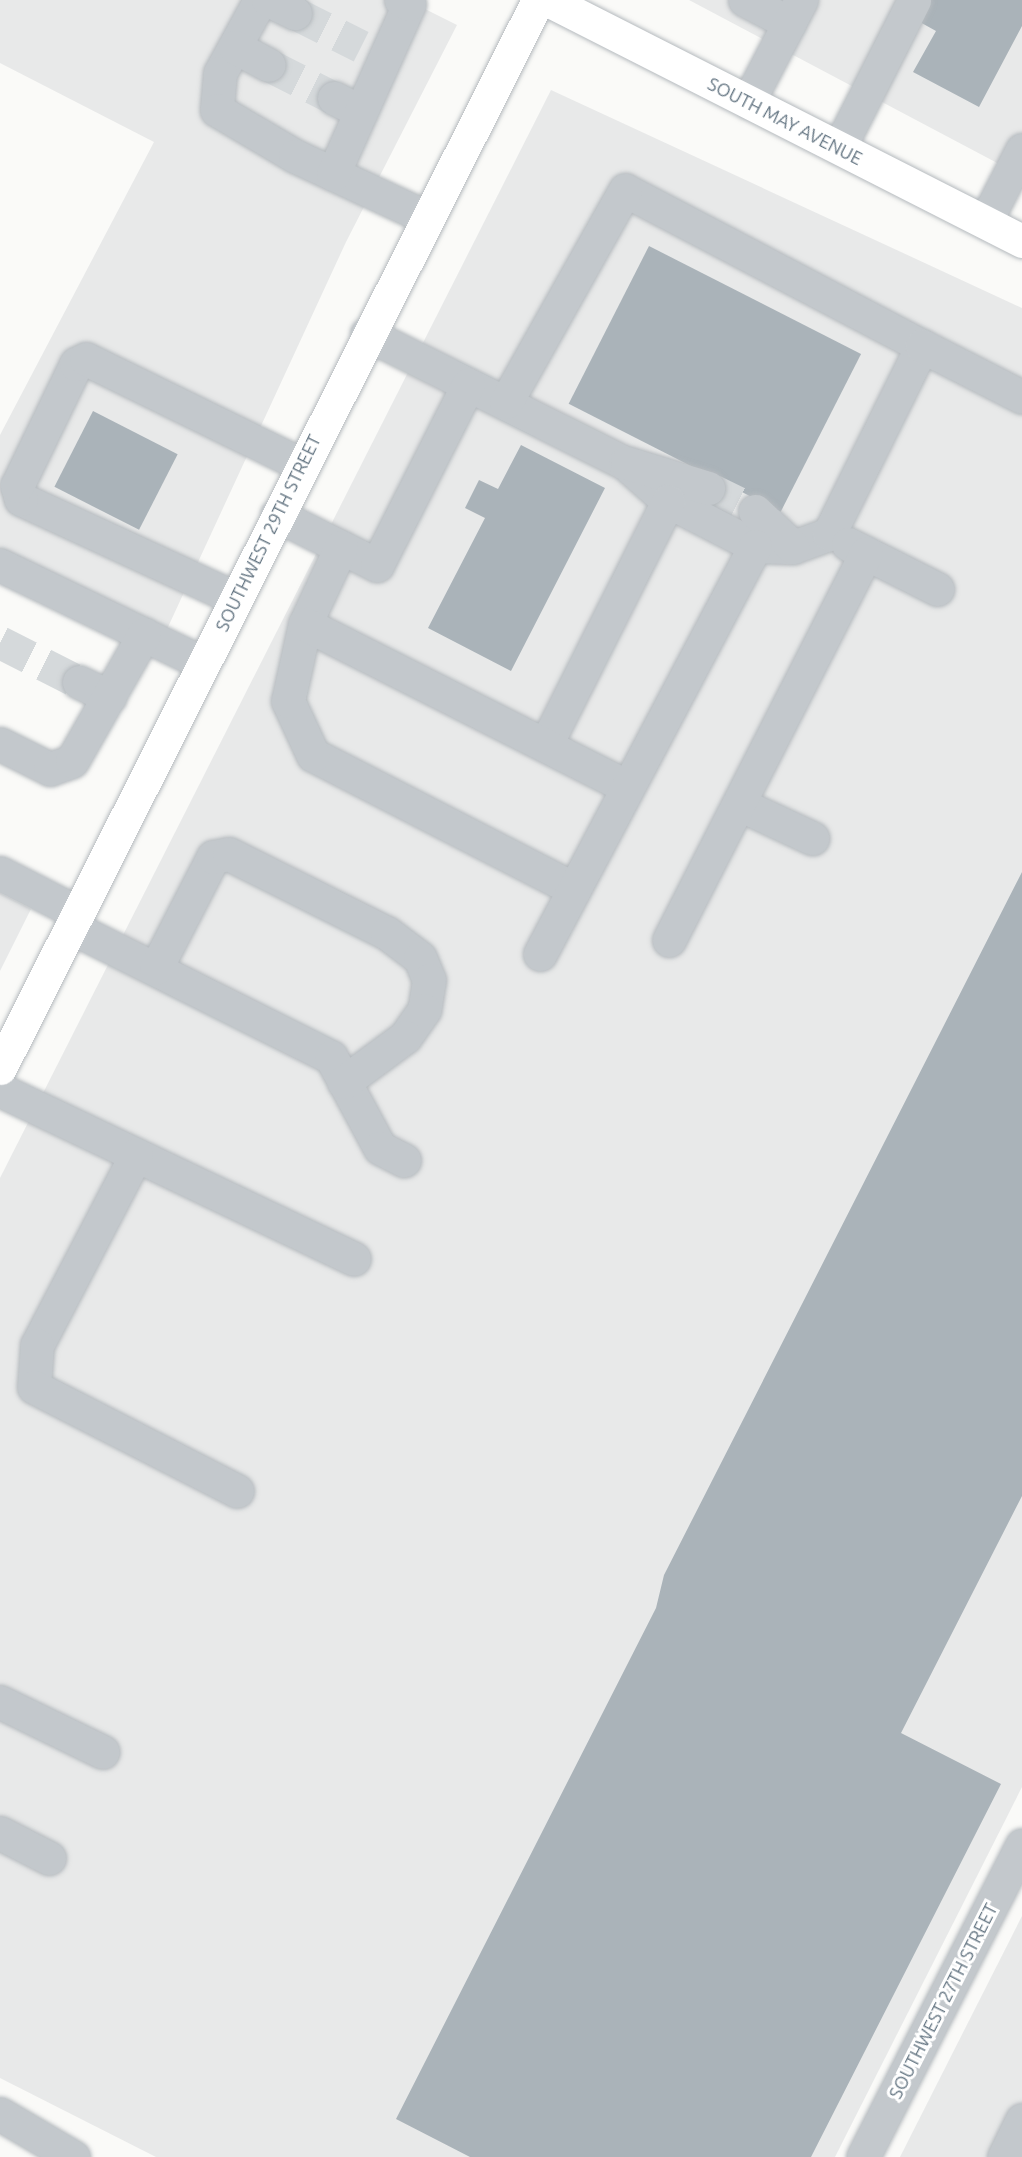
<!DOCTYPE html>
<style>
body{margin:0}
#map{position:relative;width:1022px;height:2157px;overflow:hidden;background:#fafaf8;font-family:Ubuntu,sans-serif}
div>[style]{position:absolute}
.built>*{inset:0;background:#e8e9e9}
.building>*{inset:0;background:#aab3b9;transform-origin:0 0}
.minor-tunnel>*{height:33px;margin-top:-16.5px;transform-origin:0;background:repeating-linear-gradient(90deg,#d5d9db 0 33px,transparent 0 49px)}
.roads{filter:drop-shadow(0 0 2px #b5babe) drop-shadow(0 0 2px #b5babe)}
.minor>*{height:33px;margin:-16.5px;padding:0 16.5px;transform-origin:16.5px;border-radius:16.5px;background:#c3c8cc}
.major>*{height:33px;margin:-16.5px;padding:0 16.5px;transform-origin:16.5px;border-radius:16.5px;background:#fff}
span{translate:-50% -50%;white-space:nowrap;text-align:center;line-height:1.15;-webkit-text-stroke:6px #fff;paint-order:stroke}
.street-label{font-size:18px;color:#657683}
</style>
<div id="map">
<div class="built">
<div style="clip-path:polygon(0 0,407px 0,457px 25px,346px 242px,162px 640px,0 555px,0 435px,154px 142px,0 63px)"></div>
<div style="clip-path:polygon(689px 0,1022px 0,1022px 176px)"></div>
<div style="clip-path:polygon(551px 90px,1022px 308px,1022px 1787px,835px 2157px,156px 2157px,0 2078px,0 1178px)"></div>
<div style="clip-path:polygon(0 893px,31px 909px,0 971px)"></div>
<div style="clip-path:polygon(1022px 1916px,1022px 2157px,900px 2157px)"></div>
</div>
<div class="building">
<div style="clip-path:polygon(929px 0,1022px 0,1022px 26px,979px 107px,913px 72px,936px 31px,918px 21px)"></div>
<div style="left:649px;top:246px;width:238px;height:177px;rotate:27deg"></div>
<div style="left:93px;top:411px;width:95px;height:85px;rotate:27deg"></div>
<div style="clip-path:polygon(521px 445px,605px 488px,511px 671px,428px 628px,485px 518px,465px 508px,479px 480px,498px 489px)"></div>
<div style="clip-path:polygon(1022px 872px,1022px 1496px,901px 1733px,1001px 1784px,811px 2157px,470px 2157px,396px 2119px,656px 1608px,664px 1575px)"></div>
</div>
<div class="minor-tunnel">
<div style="left:295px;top:13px;width:74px;rotate:26.6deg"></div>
<div style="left:269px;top:65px;width:73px;rotate:26.9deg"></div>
<div style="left:708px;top:488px;width:52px;rotate:26.1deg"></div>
<div style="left:0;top:642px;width:89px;rotate:26.9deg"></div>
</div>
<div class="roads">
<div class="minor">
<div style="left:260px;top:0;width:83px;rotate:118.7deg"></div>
<div style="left:220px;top:73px;width:37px;rotate:95deg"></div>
<div style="left:217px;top:110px;width:91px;rotate:30.5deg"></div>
<div style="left:295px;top:156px;width:145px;rotate:25deg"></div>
<div style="left:268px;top:0;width:30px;rotate:26deg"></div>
<div style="left:745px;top:0;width:50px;rotate:27.6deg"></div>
<div style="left:235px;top:47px;width:38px;rotate:28deg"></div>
<div style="left:334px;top:98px;width:30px;rotate:27deg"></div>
<div style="left:748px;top:102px;width:115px;rotate:-62.5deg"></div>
<div style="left:839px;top:148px;width:166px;rotate:-63.1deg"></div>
<div style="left:333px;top:174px;width:186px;rotate:-65.9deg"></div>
<div style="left:409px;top:4px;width:9px;rotate:-153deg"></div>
<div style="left:985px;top:222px;width:81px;rotate:-62.8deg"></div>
<div style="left:367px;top:334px;width:288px;rotate:26.6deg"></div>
<div style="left:625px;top:463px;width:57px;rotate:41.5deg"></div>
<div style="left:668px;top:501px;width:98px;rotate:27.3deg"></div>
<div style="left:755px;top:546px;width:38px;rotate:2deg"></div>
<div style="left:793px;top:547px;width:38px;rotate:-20deg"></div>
<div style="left:829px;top:534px;width:210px;rotate:-63.7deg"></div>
<div style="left:922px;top:346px;width:335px;rotate:-152.3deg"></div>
<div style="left:625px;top:190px;width:243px;rotate:119.3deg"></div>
<div style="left:922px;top:346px;width:112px;rotate:27deg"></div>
<div style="left:627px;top:463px;width:85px;rotate:17.2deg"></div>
<div style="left:755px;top:511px;width:52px;rotate:43.5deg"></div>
<div style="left:277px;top:515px;width:112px;rotate:26.6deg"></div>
<div style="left:377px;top:565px;width:202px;rotate:-63.2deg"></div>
<div style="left:848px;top:544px;width:100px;rotate:26.8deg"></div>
<div style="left:0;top:565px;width:225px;rotate:25.8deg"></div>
<div style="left:235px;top:598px;width:236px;rotate:-155.2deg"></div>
<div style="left:21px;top:499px;width:14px;rotate:-107deg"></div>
<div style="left:17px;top:486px;width:136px;rotate:-64.2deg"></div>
<div style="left:76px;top:364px;width:11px;rotate:-27deg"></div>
<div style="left:86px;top:359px;width:241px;rotate:26.1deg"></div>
<div style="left:305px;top:624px;width:85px;rotate:-64.9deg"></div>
<div style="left:79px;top:682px;width:34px;rotate:26deg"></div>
<div style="left:0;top:744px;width:56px;rotate:26.6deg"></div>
<div style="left:50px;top:769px;width:23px;rotate:-20deg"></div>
<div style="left:72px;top:761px;width:146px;rotate:-60.4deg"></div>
<div style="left:546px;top:744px;width:272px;rotate:-63.3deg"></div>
<div style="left:739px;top:804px;width:81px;rotate:25deg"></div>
<div style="left:0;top:873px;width:88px;rotate:27.1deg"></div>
<div style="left:574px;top:889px;width:293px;rotate:-152.8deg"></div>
<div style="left:313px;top:755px;width:60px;rotate:-114.8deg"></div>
<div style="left:288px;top:701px;width:79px;rotate:-77.6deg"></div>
<div style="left:305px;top:624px;width:361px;rotate:26.8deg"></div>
<div style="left:71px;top:927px;width:291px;rotate:26.6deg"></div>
<div style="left:331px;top:1057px;width:103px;rotate:61.7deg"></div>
<div style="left:380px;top:1148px;width:27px;rotate:27deg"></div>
<div style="left:669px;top:940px;width:434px;rotate:-63deg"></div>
<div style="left:540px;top:954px;width:461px;rotate:-62.2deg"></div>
<div style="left:156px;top:968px;width:125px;rotate:-62.8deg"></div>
<div style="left:213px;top:857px;width:16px;rotate:-11deg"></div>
<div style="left:229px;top:854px;width:177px;rotate:26.6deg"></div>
<div style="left:387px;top:933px;width:41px;rotate:37.1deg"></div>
<div style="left:420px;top:958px;width:24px;rotate:68deg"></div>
<div style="left:429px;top:980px;width:30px;rotate:99deg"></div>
<div style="left:424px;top:1010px;width:33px;rotate:125deg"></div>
<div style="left:405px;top:1037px;width:76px;rotate:143.6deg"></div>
<div style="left:0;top:1090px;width:392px;rotate:25.5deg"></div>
<div style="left:136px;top:1155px;width:214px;rotate:117.5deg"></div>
<div style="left:37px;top:1345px;width:42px;rotate:94.1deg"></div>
<div style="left:34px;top:1387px;width:228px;rotate:27.1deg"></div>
<div style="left:0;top:1702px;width:114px;rotate:25.9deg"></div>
<div style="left:0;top:1833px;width:55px;rotate:27deg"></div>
<div style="left:0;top:2114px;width:85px;rotate:30.5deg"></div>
<div style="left:863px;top:2157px;width:350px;rotate:-63deg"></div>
<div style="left:1004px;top:2157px;width:41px;rotate:-64.1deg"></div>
</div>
<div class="major">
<div style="left:548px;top:0;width:532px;rotate:26.95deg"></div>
<div style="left:0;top:1068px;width:1196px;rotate:-63.26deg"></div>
</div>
</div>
<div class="street-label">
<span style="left:785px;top:121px;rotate:27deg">SOUTH MAY AVENUE</span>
<span style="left:268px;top:533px;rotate:-64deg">SOUTHWEST 29TH STREET</span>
<span style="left:943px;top:2001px;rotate:-63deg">SOUTHWEST 27TH STREET</span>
</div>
</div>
